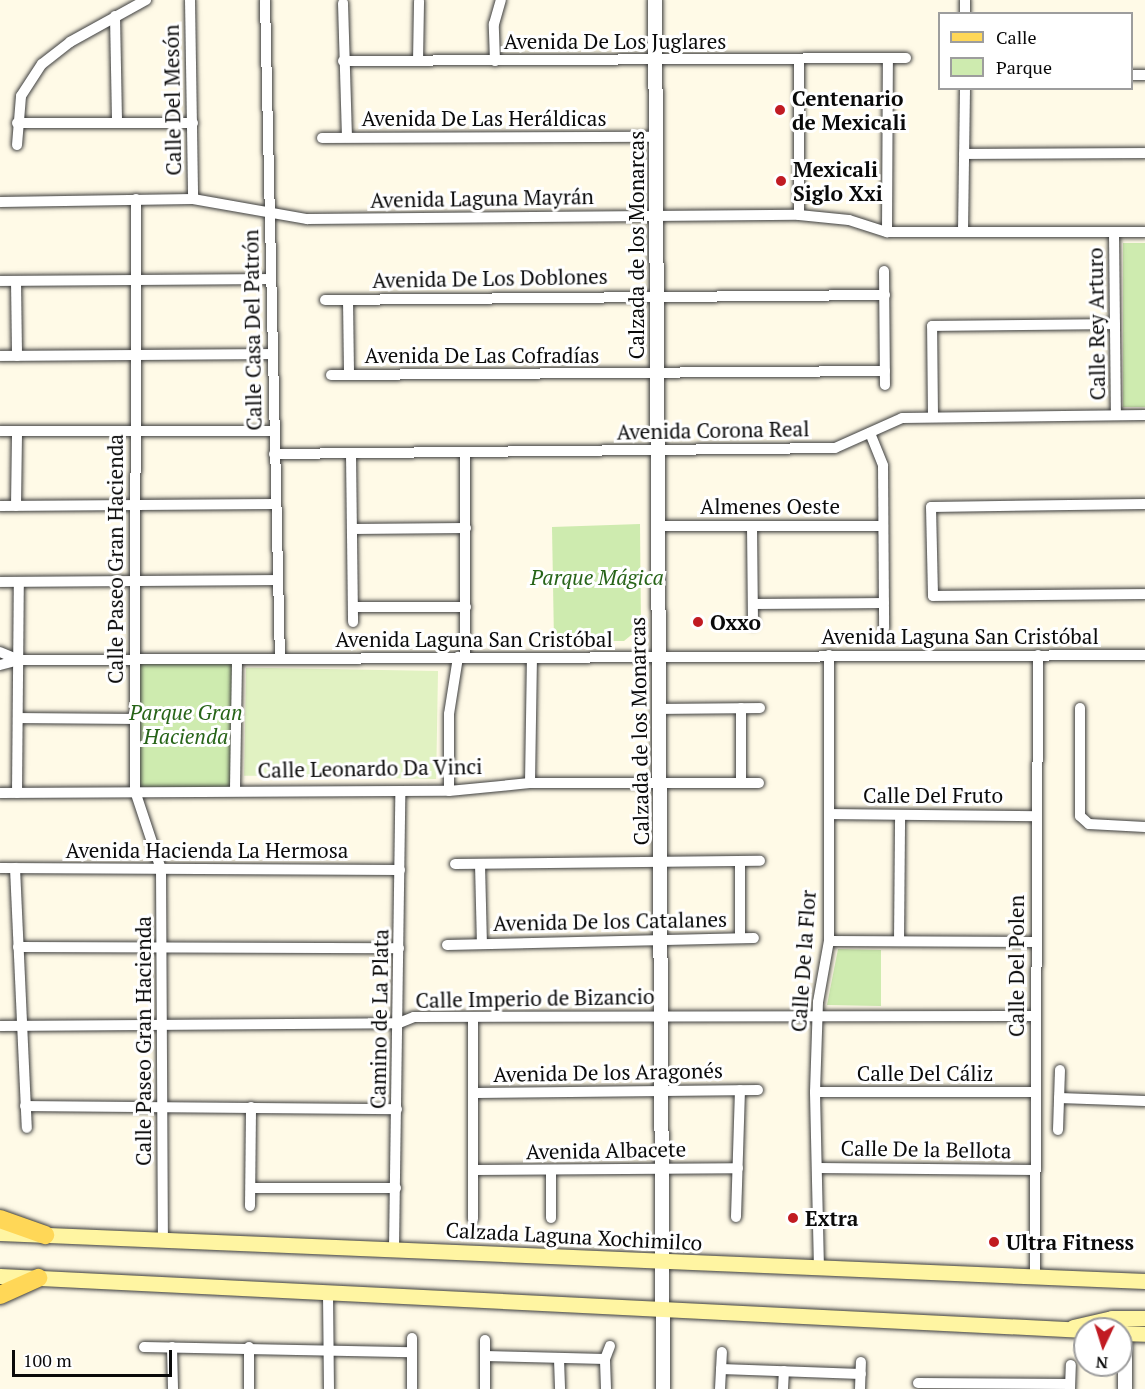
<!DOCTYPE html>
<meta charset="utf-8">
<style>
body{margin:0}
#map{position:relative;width:1145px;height:1389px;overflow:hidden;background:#fffae7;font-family:"PT Serif",serif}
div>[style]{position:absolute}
.green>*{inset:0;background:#ceebaf;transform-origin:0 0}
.pitch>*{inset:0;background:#e1f2c2;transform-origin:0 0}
.roads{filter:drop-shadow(0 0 2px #3d3d3d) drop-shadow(0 0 2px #3d3d3d)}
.minor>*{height:10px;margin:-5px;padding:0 5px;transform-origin:5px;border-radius:5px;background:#fff}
.tertiary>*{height:14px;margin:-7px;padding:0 7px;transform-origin:7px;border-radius:7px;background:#fff}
.secondary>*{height:15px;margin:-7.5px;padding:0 7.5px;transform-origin:7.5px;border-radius:7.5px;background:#fff5a2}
.primary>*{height:18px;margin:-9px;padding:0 9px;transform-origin:9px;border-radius:9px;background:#ffd757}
.dots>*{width:16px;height:16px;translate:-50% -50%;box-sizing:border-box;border:3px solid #fff;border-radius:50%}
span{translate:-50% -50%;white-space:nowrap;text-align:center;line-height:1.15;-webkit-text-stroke:6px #fff;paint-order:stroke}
.street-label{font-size:21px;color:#0a0a0a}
.poi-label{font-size:21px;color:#0a0a0a;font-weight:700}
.left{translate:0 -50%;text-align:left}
.park-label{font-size:21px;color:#276418;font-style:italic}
.legend{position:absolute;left:938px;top:12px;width:195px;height:78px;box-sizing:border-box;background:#fff;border:2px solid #9d9d9d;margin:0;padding:8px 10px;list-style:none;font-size:18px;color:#0a0a0a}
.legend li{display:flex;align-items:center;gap:12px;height:30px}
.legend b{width:30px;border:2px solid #9d9d9d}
.north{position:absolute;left:1073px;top:1317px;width:60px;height:60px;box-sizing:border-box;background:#fff;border:2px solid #9d9d9d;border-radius:50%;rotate:184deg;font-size:16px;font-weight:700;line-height:24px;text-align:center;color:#0a0a0a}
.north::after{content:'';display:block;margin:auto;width:21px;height:27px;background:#c11b22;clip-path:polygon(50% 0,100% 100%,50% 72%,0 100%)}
.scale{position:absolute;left:12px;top:1350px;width:160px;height:27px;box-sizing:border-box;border:3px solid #0a0a0a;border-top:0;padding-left:8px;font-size:18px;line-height:21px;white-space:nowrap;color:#0a0a0a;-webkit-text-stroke:4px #fff;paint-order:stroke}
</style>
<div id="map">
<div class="green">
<div style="left:1145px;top:243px;width:164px;height:22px;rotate:90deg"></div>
<div style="clip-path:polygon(640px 524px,641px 627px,624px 641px,554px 641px,552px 527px)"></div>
<div style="left:139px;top:664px;width:93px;height:123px"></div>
<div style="clip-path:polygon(838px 949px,881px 950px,881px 1006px,827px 1005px)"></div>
</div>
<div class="pitch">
<div style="left:438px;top:671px;width:108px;height:192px;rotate:91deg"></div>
</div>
<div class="roads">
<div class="minor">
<div style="left:190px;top:0;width:199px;rotate:89.1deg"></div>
<div style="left:265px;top:0;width:659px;rotate:88.7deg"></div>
<div style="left:965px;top:0;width:14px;rotate:90deg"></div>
<div style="left:343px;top:3px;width:134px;rotate:88.3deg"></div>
<div style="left:115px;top:16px;width:106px;rotate:88.9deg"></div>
<div style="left:343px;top:61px;width:563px;rotate:-0.31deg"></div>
<div style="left:418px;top:61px;width:60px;rotate:-89deg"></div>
<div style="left:495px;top:61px;width:37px;rotate:-92deg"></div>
<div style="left:494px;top:24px;width:25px;rotate:-74deg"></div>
<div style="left:1132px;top:75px;width:13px"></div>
<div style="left:17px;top:123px;width:176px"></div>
<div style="left:322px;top:138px;width:334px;rotate:-0.2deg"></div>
<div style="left:17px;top:145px;width:49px;rotate:-85.3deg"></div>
<div style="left:21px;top:96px;width:38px;rotate:-57deg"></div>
<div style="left:42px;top:64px;width:36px;rotate:-38deg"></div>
<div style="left:70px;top:42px;width:87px;rotate:-28.9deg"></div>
<div style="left:964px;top:154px;width:181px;rotate:-0.3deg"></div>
<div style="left:136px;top:199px;width:592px;rotate:90.1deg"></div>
<div style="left:135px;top:791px;width:82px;rotate:71.6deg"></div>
<div style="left:161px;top:869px;width:369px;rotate:89.7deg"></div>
<div style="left:0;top:202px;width:193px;rotate:-0.9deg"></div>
<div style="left:193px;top:199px;width:116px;rotate:10deg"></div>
<div style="left:307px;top:219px;width:492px;rotate:-0.5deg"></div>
<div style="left:799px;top:215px;width:50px;rotate:5.7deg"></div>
<div style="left:849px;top:220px;width:40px;rotate:18deg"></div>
<div style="left:887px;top:232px;width:258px"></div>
<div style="left:799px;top:215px;width:156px;rotate:-90deg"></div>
<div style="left:887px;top:232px;width:174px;rotate:-89.7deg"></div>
<div style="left:963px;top:232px;width:144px;rotate:-89.2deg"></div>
<div style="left:1114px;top:232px;width:183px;rotate:89.4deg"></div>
<div style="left:884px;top:271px;width:114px;rotate:89.5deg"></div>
<div style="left:0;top:281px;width:270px;rotate:-0.4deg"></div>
<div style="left:16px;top:281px;width:75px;rotate:89.2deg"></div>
<div style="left:325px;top:300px;width:560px;rotate:-0.51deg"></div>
<div style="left:348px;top:300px;width:75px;rotate:89.2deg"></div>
<div style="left:0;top:356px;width:272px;rotate:-0.4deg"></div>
<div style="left:331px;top:375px;width:554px;rotate:-0.41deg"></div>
<div style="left:933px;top:415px;width:89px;rotate:-90.6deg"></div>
<div style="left:932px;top:326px;width:183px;rotate:-0.6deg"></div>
<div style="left:0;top:431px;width:273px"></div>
<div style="left:870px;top:433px;width:35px;rotate:68deg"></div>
<div style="left:883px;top:466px;width:162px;rotate:89.6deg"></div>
<div style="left:465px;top:452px;width:204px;rotate:90deg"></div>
<div style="left:274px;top:454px;width:561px;rotate:-0.61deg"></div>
<div style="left:835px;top:448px;width:73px;rotate:-24.1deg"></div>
<div style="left:902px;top:418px;width:243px;rotate:-0.7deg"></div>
<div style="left:351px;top:454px;width:168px;rotate:89.3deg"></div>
<div style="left:1145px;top:504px;width:214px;rotate:179.2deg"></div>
<div style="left:931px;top:507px;width:89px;rotate:88.7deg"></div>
<div style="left:933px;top:596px;width:212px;rotate:-0.5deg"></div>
<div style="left:0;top:506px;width:274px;rotate:-0.4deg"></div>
<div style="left:16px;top:506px;width:75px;rotate:-89.2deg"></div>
<div style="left:657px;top:526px;width:226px"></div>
<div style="left:752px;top:526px;width:98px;rotate:89.4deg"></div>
<div style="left:352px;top:529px;width:114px;rotate:-0.5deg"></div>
<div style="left:0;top:582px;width:276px;rotate:-0.4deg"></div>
<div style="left:753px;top:604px;width:131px;rotate:-0.4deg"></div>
<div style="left:353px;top:607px;width:113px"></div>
<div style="left:0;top:652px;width:21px;rotate:23deg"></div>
<div style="left:0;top:665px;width:20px;rotate:-15deg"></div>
<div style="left:19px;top:660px;width:1126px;rotate:-0.25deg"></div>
<div style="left:741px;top:708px;width:75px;rotate:90deg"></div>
<div style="left:1080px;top:708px;width:108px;rotate:90deg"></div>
<div style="left:1080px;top:816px;width:12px;rotate:42deg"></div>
<div style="left:1089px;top:824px;width:56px;rotate:3.1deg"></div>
<div style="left:660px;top:709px;width:100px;rotate:-0.6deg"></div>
<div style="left:18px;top:718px;width:116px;rotate:0.5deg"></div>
<div style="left:530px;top:783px;width:125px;rotate:-89.1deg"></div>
<div style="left:235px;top:789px;width:129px;rotate:-89.1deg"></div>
<div style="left:449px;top:791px;width:77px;rotate:-90deg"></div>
<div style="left:449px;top:714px;width:58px;rotate:-81deg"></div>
<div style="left:0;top:793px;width:449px;rotate:-0.3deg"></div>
<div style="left:449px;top:791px;width:81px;rotate:-5.6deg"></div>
<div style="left:530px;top:783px;width:229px"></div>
<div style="left:17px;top:793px;width:211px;rotate:-89.5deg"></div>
<div style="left:829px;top:814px;width:207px;rotate:0.6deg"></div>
<div style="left:740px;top:861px;width:77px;rotate:90deg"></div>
<div style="left:455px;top:864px;width:305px;rotate:-0.6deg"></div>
<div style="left:480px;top:864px;width:80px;rotate:88.6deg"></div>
<div style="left:0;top:868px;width:400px;rotate:0.3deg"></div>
<div style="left:15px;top:868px;width:260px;rotate:87.4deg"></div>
<div style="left:829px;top:941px;width:207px;rotate:0.3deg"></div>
<div style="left:899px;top:941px;width:126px;rotate:-89.5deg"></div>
<div style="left:447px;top:945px;width:307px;rotate:-1.3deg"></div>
<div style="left:18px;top:947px;width:381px;rotate:0.2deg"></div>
<div style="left:0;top:1026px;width:399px;rotate:-0.4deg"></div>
<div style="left:399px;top:1023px;width:16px;rotate:-22deg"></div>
<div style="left:414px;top:1017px;width:621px;rotate:-0.09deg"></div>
<div style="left:815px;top:1092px;width:220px"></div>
<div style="left:476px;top:1093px;width:282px;rotate:-0.6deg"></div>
<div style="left:1059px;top:1098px;width:86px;rotate:2deg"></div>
<div style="left:25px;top:1106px;width:372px;rotate:0.5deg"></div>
<div style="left:1058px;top:1130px;width:60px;rotate:-88.1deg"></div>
<div style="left:817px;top:1168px;width:218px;rotate:0.5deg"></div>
<div style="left:474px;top:1170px;width:264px;rotate:-0.4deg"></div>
<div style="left:551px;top:1171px;width:47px;rotate:90deg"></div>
<div style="left:251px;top:1188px;width:145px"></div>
<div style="left:250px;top:1206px;width:99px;rotate:-89.4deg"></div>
<div style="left:736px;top:1217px;width:127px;rotate:-88.2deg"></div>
<div style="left:473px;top:1219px;width:202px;rotate:-90deg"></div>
<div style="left:394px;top:1248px;width:457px;rotate:-89.2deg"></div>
<div style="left:819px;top:1269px;width:177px;rotate:-91.3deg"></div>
<div style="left:815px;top:1092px;width:90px;rotate:-88.1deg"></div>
<div style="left:818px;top:1002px;width:62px;rotate:-79.8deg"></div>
<div style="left:829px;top:941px;width:286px;rotate:-90deg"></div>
<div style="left:1035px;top:1277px;width:622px;rotate:-89.72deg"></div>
<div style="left:328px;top:1294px;width:95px;rotate:89.4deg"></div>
<div style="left:412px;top:1338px;width:51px;rotate:90deg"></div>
<div style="left:144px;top:1347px;width:268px;rotate:1.1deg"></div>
<div style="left:172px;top:1347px;width:42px;rotate:88.6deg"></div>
<div style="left:249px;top:1347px;width:42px;rotate:90deg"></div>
<div style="left:485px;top:1356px;width:120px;rotate:1.4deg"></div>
<div style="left:559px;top:1359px;width:30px;rotate:88deg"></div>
<div style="left:721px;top:1369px;width:140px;rotate:2deg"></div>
<div style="left:918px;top:1383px;width:152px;rotate:0.4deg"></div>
<div style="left:485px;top:1389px;width:49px;rotate:-90deg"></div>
<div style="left:606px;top:1389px;width:30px;rotate:-92deg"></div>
<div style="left:605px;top:1359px;width:14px;rotate:-69deg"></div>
<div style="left:720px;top:1389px;width:37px;rotate:-87deg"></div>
<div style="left:783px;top:1389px;width:18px;rotate:-87deg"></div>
<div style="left:860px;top:1389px;width:27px;rotate:-88deg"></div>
<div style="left:1070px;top:1389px;width:24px;rotate:-88deg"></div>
</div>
<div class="tertiary">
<div style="left:655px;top:0;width:1389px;rotate:89.67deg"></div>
<div style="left:1125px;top:1389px;width:56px;rotate:-90deg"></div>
</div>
<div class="secondary">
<div style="left:0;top:1233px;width:1146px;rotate:2.4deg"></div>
<div style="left:0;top:1276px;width:1086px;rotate:2.85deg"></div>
<div style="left:1073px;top:1327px;width:40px;rotate:-13deg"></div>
<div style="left:1112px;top:1318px;width:33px"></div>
<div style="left:1121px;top:1333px;width:24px;rotate:2deg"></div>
</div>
<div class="primary">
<div style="left:0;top:1219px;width:48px;rotate:19.6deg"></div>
<div style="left:0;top:1295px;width:42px;rotate:-24.1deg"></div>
</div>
</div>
<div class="dots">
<div style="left:780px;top:110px;background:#c11b22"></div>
<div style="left:781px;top:181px;background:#c11b22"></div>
<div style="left:698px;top:622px;background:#c11b22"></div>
<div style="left:793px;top:1218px;background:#c11b22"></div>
<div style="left:994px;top:1242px;background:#c11b22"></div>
</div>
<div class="street-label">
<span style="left:615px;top:41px">Avenida De Los Juglares</span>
<span style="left:172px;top:100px;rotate:-91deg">Calle Del Mesón</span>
<span style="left:484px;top:118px">Avenida De Las Heráldicas</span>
<span style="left:482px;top:198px;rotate:-1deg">Avenida Laguna Mayrán</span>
<span style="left:636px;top:245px;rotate:-90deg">Calzada de los Monarcas</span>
<span style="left:490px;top:278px;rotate:-1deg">Avenida De Los Doblones</span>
<span style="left:1096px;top:324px;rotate:-91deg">Calle Rey Arturo</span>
<span style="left:252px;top:330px;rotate:-91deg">Calle Casa Del Patrón</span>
<span style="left:482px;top:355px">Avenida De Las Cofradías</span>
<span style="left:713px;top:430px;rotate:-1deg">Avenida Corona Real</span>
<span style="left:770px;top:506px">Almenes Oeste</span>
<span style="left:115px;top:559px;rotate:-90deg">Calle Paseo Gran Hacienda</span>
<span style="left:960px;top:636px">Avenida Laguna San Cristóbal</span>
<span style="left:474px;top:639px">Avenida Laguna San Cristóbal</span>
<span style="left:639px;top:731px;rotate:-91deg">Calzada de los Monarcas</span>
<span style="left:370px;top:768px;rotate:-1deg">Calle Leonardo Da Vinci</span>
<span style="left:933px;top:795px">Calle Del Fruto</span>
<span style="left:207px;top:850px">Avenida Hacienda La Hermosa</span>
<span style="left:610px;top:921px;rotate:-1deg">Avenida De los Catalanes</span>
<span style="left:803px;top:961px;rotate:-86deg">Calle De la Flor</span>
<span style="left:1016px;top:966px;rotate:-90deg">Calle Del Polen</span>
<span style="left:535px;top:998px;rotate:-1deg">Calle Imperio de Bizancio</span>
<span style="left:379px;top:1019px;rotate:-89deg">Camino de La Plata</span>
<span style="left:143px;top:1041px;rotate:-90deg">Calle Paseo Gran Hacienda</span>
<span style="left:608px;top:1072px;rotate:-1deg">Avenida De los Aragonés</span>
<span style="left:925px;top:1073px">Calle Del Cáliz</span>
<span style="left:926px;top:1149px;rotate:1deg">Calle De la Bellota</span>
<span style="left:606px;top:1150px;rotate:-1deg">Avenida Albacete</span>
<span style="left:574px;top:1236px;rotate:3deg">Calzada Laguna Xochimilco</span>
</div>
<div class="poi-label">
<span class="left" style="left:792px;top:110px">Centenario<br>de Mexicali</span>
<span class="left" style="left:793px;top:181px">Mexicali<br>Siglo Xxi</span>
<span class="left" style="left:710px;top:622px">Oxxo</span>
<span class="left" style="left:805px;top:1218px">Extra</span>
<span class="left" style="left:1006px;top:1242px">Ultra Fitness</span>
</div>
<div class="park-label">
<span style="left:597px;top:577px">Parque Mágica</span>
<span style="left:186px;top:724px">Parque Gran<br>Hacienda</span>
</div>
<ul class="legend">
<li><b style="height:8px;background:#ffd757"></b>Calle</li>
<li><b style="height:16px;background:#ceebaf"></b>Parque</li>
</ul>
<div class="north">N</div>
<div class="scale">100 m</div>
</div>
